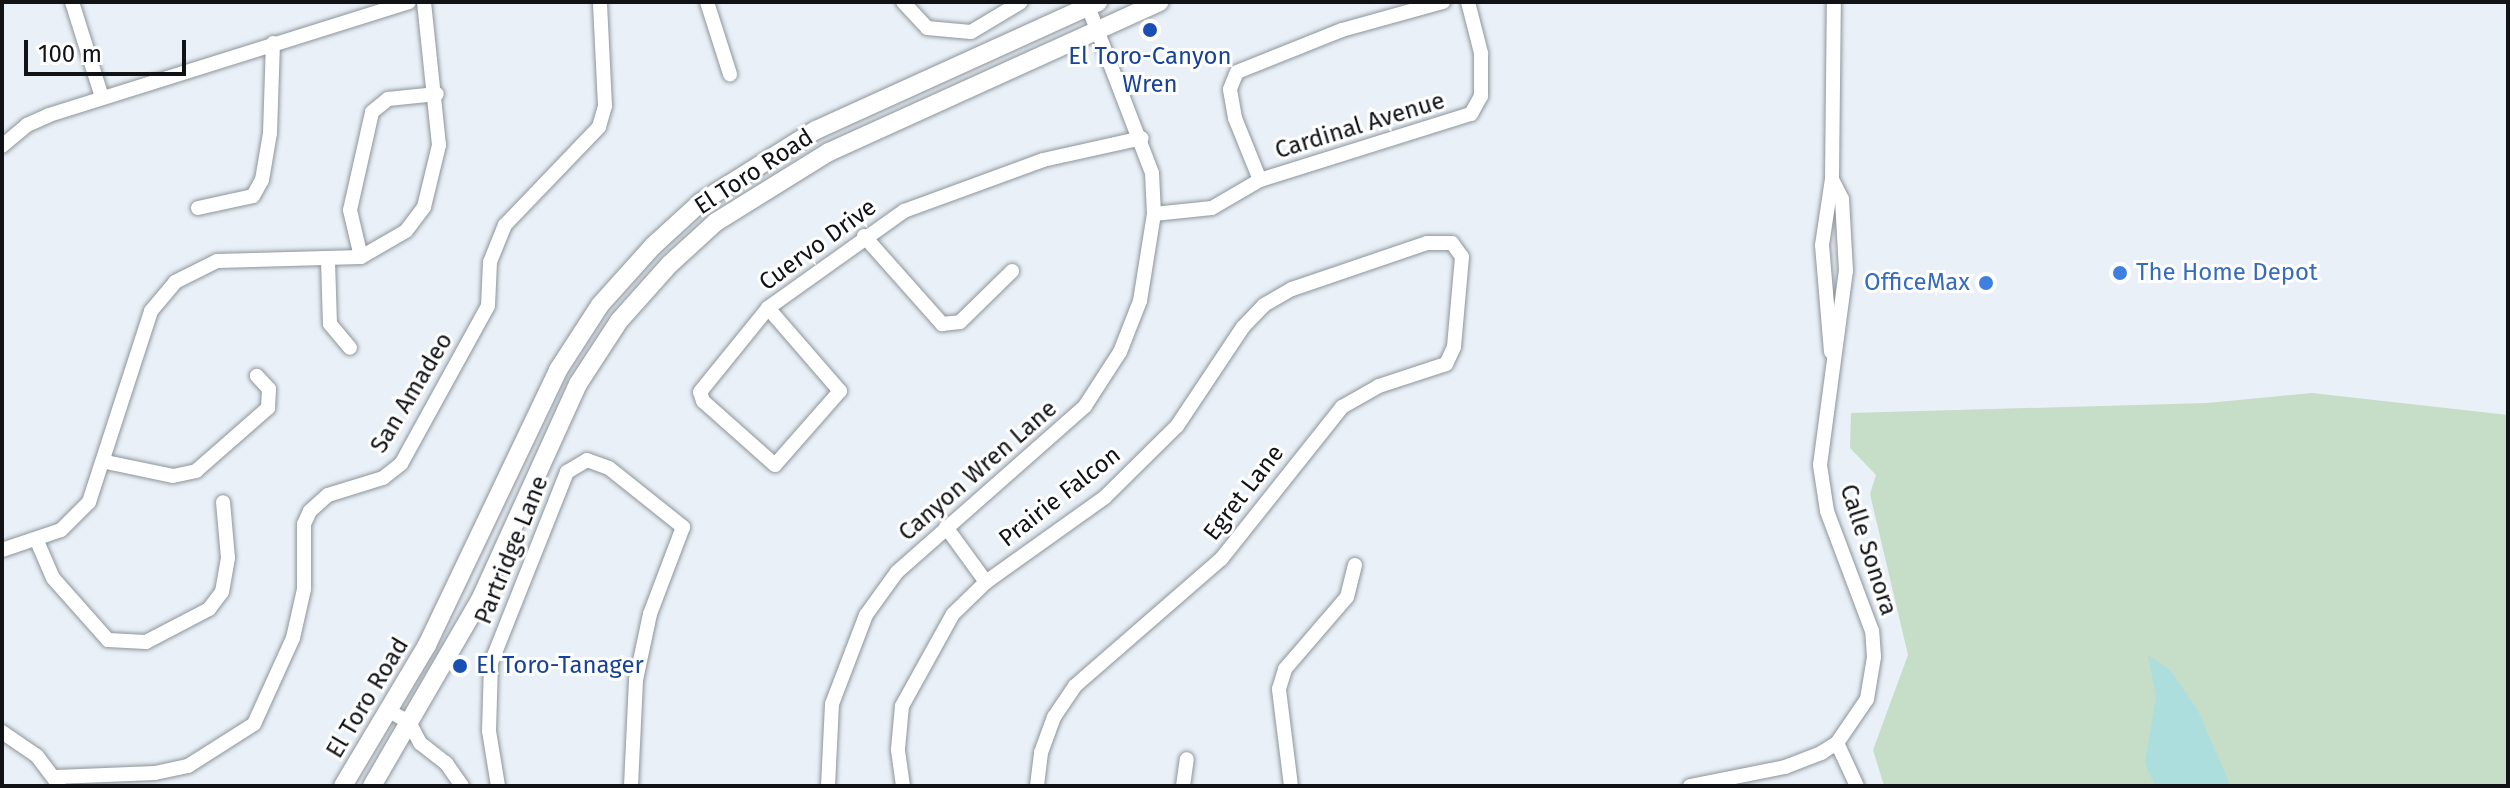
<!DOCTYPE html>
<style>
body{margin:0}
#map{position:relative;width:2510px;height:788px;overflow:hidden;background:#e9f0f7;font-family:"Fira Sans",sans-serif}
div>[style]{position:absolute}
.green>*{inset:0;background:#c6ddc7}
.water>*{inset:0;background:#acdede}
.roads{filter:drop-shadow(0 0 2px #8e949a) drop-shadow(0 0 2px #8e949a)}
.minor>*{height:14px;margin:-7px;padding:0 7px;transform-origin:7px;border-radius:7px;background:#fff}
.major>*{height:18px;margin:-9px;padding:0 9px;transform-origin:9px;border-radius:9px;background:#fff}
.dots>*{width:22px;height:22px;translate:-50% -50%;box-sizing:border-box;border:4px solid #fff;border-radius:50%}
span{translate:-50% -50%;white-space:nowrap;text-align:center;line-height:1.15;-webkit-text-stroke:6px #fff;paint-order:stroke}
.transit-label{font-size:24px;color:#164399}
.left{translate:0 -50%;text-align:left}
.street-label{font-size:24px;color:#101215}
.shop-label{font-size:24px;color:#366cbe}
.right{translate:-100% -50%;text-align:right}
.frame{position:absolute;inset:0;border:4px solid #101215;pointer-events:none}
.scale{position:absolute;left:24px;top:40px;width:162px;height:36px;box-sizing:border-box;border:4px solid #101215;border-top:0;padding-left:10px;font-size:24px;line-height:28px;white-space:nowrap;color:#101215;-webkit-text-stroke:6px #fff;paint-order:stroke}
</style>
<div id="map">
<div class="green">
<div style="clip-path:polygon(2312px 393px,2508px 415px,2508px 786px,1884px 786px,1873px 750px,1908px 655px,1870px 494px,1876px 475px,1850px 448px,1851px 413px,2207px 403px)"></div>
</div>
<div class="water">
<div style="clip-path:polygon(2148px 655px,2171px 671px,2198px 711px,2229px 782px,2226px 786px,2155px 786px,2145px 763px,2156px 697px)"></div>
</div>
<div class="roads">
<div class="minor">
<div style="left:72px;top:2px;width:100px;rotate:72.5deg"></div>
<div style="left:707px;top:2px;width:76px;rotate:72.3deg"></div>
<div style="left:903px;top:2px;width:35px;rotate:47deg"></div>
<div style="left:927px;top:28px;width:44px;rotate:5.2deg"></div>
<div style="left:971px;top:32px;width:58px;rotate:-31deg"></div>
<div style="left:2px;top:146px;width:33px;rotate:-40deg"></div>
<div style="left:27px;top:125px;width:24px;rotate:-24deg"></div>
<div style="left:49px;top:115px;width:377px;rotate:-17.4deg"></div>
<div style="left:1260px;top:180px;width:67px;rotate:-112deg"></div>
<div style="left:1235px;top:118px;width:29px;rotate:-100deg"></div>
<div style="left:1230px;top:89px;width:18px;rotate:-68deg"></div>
<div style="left:1237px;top:72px;width:113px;rotate:-21.8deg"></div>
<div style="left:1342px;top:30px;width:105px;rotate:-15.5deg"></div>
<div style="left:198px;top:208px;width:56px;rotate:-12.3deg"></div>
<div style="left:253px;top:196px;width:18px;rotate:-61deg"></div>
<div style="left:262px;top:180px;width:48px;rotate:-80.3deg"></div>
<div style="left:270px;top:133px;width:90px;rotate:-88.1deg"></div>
<div style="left:1154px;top:214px;width:58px;rotate:-5.9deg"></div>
<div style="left:1212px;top:208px;width:56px;rotate:-30.3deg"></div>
<div style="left:1260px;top:180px;width:221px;rotate:-17.4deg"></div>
<div style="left:1471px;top:114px;width:21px;rotate:-61deg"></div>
<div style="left:1481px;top:96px;width:43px;rotate:-90deg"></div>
<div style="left:1481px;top:53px;width:53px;rotate:-104.3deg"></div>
<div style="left:864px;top:236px;width:118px;rotate:48.4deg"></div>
<div style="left:942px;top:324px;width:18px;rotate:-6deg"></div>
<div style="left:960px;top:322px;width:73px;rotate:-44.4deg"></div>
<div style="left:361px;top:257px;width:48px;rotate:-103.2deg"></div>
<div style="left:350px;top:210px;width:100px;rotate:-77.3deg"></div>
<div style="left:372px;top:112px;width:21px;rotate:-39deg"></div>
<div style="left:388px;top:99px;width:49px;rotate:-5.8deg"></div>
<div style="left:328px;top:261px;width:63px;rotate:88.2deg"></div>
<div style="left:330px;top:324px;width:31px;rotate:50deg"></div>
<div style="left:768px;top:308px;width:110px;rotate:49.1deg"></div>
<div style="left:840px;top:391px;width:98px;rotate:131.3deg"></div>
<div style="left:775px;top:465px;width:96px;rotate:-138.4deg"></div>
<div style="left:703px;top:401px;width:9px;rotate:-108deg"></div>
<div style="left:700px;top:392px;width:108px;rotate:-51deg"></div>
<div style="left:768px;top:308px;width:167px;rotate:-35.5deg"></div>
<div style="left:904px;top:211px;width:148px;rotate:-20.1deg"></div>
<div style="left:1043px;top:160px;width:101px;rotate:-12.5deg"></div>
<div style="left:1831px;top:352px;width:107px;rotate:-94.8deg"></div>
<div style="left:1822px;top:245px;width:67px;rotate:-81.4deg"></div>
<div style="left:1832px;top:179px;width:177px;rotate:-89.4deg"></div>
<div style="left:106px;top:462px;width:68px;rotate:11.8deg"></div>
<div style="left:173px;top:476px;width:24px;rotate:-12deg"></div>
<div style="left:196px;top:471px;width:96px;rotate:-41.2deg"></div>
<div style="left:268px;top:408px;width:19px;rotate:-87deg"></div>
<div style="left:269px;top:389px;width:18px;rotate:-133deg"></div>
<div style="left:946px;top:527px;width:68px;rotate:54deg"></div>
<div style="left:37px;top:541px;width:40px;rotate:66.6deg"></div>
<div style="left:53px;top:578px;width:83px;rotate:48.4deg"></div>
<div style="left:108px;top:640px;width:38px;rotate:3deg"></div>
<div style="left:146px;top:642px;width:71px;rotate:-27.6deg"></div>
<div style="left:209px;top:609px;width:21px;rotate:-53deg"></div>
<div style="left:222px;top:592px;width:35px;rotate:-80deg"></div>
<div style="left:228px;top:558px;width:56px;rotate:-95.1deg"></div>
<div style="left:2px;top:550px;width:62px;rotate:-18.7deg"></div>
<div style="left:61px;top:530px;width:40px;rotate:-45deg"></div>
<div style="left:89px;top:502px;width:201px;rotate:-72deg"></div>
<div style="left:151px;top:311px;width:38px;rotate:-50deg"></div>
<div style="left:175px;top:282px;width:47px;rotate:-26.6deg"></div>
<div style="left:217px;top:261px;width:144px;rotate:-1.6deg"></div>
<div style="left:361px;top:257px;width:52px;rotate:-30deg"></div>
<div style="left:406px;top:231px;width:30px;rotate:-53deg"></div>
<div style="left:424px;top:207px;width:64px;rotate:-76.4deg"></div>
<div style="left:439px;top:145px;width:144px;rotate:-96deg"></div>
<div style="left:389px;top:711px;width:23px;rotate:29deg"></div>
<div style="left:409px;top:722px;width:24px;rotate:62deg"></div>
<div style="left:420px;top:743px;width:33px;rotate:38deg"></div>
<div style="left:446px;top:763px;width:28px;rotate:55deg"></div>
<div style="left:2px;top:732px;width:42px;rotate:34.4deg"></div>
<div style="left:37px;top:756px;width:36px;rotate:53deg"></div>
<div style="left:1837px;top:743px;width:47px;rotate:65.1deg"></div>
<div style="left:56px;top:777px;width:99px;rotate:-2.3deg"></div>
<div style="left:155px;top:773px;width:34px;rotate:-12deg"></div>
<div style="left:188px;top:766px;width:78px;rotate:-32.5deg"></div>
<div style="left:254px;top:724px;width:94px;rotate:-65.6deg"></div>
<div style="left:293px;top:638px;width:50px;rotate:-77.3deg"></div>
<div style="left:304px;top:589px;width:65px;rotate:-90deg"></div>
<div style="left:304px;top:524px;width:14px;rotate:-65deg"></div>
<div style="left:310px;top:511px;width:24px;rotate:-42deg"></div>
<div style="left:328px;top:495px;width:58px;rotate:-17.2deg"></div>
<div style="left:383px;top:478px;width:23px;rotate:-38deg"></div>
<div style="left:401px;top:464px;width:180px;rotate:-61.2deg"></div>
<div style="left:488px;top:306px;width:44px;rotate:-87.4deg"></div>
<div style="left:490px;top:262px;width:40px;rotate:-68deg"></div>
<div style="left:505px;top:225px;width:136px;rotate:-46.2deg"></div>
<div style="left:599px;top:127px;width:22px;rotate:-74deg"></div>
<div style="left:605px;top:106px;width:104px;rotate:-92.8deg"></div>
<div style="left:498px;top:786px;width:56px;rotate:-99.3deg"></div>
<div style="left:489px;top:731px;width:68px;rotate:-88.3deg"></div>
<div style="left:491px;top:663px;width:206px;rotate:-68.3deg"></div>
<div style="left:567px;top:472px;width:23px;rotate:-31deg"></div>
<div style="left:587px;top:460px;width:23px;rotate:20deg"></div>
<div style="left:609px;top:468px;width:95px;rotate:38.6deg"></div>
<div style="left:683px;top:527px;width:93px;rotate:110.8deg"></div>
<div style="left:650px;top:614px;width:67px;rotate:102deg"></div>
<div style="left:636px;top:680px;width:106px;rotate:92.7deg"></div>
<div style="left:828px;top:786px;width:82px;rotate:-87.2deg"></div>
<div style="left:832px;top:704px;width:95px;rotate:-69.1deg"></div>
<div style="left:866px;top:615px;width:53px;rotate:-54.2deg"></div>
<div style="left:897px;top:572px;width:251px;rotate:-41.4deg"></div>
<div style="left:1085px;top:406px;width:64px;rotate:-57.1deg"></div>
<div style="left:1120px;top:352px;width:55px;rotate:-68.6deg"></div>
<div style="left:1140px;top:301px;width:88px;rotate:-80.9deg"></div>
<div style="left:1154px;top:214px;width:41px;rotate:-92.8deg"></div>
<div style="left:1152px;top:173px;width:179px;rotate:-111deg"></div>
<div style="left:903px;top:786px;width:37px;rotate:-98deg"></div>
<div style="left:898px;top:749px;width:43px;rotate:-84.7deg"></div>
<div style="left:902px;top:706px;width:105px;rotate:-61deg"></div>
<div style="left:953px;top:614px;width:46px;rotate:-44.1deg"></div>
<div style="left:986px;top:582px;width:146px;rotate:-35.5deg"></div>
<div style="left:1105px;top:497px;width:101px;rotate:-44.6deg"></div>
<div style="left:1177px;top:426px;width:119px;rotate:-56.3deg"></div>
<div style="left:1243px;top:327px;width:30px;rotate:-46deg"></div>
<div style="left:1264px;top:305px;width:32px;rotate:-30deg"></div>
<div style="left:1292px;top:289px;width:143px;rotate:-18.8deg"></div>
<div style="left:1427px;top:243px;width:25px"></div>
<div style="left:1452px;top:243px;width:17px;rotate:54deg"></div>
<div style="left:1462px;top:257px;width:90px;rotate:95.1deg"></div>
<div style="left:1454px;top:347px;width:19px;rotate:115deg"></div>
<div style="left:1446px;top:364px;width:71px;rotate:161.8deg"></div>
<div style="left:1379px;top:386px;width:43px;rotate:150.4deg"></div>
<div style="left:1342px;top:407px;width:194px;rotate:128.5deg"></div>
<div style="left:1221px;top:559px;width:194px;rotate:139deg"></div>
<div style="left:1075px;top:686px;width:37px;rotate:124deg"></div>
<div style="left:1054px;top:717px;width:38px;rotate:110deg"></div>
<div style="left:1041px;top:753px;width:33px;rotate:97deg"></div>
<div style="left:1183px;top:786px;width:27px;rotate:-82deg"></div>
<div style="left:1291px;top:786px;width:98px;rotate:-97.1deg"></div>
<div style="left:1279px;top:689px;width:21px;rotate:-73deg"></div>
<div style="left:1285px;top:669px;width:95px;rotate:-49.3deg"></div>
<div style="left:1347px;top:597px;width:33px;rotate:-76deg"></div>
<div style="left:1690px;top:786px;width:97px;rotate:-11.3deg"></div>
<div style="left:1785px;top:767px;width:39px;rotate:-21deg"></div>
<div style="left:1821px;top:753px;width:19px;rotate:-32deg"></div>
<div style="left:1837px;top:743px;width:53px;rotate:-55.7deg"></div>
<div style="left:1867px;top:699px;width:43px;rotate:-80.5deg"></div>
<div style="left:1874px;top:657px;width:26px;rotate:-94deg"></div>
<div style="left:1872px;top:631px;width:128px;rotate:-110.6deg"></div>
<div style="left:1827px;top:511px;width:47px;rotate:-98.7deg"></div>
<div style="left:1820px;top:465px;width:196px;rotate:-82.4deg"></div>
<div style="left:1846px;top:271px;width:72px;rotate:-93.2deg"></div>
<div style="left:1842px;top:199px;width:22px;rotate:-117deg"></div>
</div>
<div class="major">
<div style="left:343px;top:786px;width:164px;rotate:-59.2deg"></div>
<div style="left:427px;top:645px;width:305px;rotate:-64.5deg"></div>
<div style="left:558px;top:370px;width:77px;rotate:-57.1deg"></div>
<div style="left:600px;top:305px;width:79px;rotate:-48.1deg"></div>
<div style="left:653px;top:246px;width:65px;rotate:-42.5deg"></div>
<div style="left:701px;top:202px;width:136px;rotate:-32.1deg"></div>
<div style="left:816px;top:130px;width:310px;rotate:-24.4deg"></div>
<div style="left:372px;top:786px;width:215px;rotate:-59.9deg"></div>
<div style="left:480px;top:600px;width:237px;rotate:-65.6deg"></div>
<div style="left:578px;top:384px;width:75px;rotate:-56.9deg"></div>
<div style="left:619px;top:321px;width:76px;rotate:-48.2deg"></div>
<div style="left:670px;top:264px;width:62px;rotate:-42.4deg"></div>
<div style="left:716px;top:222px;width:133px;rotate:-31.8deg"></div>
<div style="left:829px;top:152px;width:363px;rotate:-24.4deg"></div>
</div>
</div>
<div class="dots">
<div style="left:1150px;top:30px;background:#1a4fb4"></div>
<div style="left:2120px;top:273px;background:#3f7fe0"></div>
<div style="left:1986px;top:283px;background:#3f7fe0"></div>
<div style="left:460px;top:666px;background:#1a4fb4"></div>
</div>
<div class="transit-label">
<span style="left:1150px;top:71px">El Toro-Canyon<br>Wren</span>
<span class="left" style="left:476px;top:666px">El Toro-Tanager</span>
</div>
<div class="street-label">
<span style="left:1360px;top:126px;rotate:-17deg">Cardinal Avenue</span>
<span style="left:754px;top:172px;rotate:-33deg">El Toro Road</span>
<span style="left:818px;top:245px;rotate:-36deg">Cuervo Drive</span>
<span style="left:412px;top:393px;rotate:-59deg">San Amadeo</span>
<span style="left:978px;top:471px;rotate:-41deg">Canyon Wren Lane</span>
<span style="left:1244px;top:493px;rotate:-52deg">Egret Lane</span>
<span style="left:1060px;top:497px;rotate:-38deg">Prairie Falcon</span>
<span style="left:512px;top:550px;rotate:-68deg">Partridge Lane</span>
<span style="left:1868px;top:550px;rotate:72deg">Calle Sonora</span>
<span style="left:368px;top:698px;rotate:-59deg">El Toro Road</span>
</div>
<div class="shop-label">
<span class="left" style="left:2136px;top:273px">The Home Depot</span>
<span class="right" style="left:1970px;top:283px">OfficeMax</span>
</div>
<div class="frame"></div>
<div class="scale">100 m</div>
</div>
